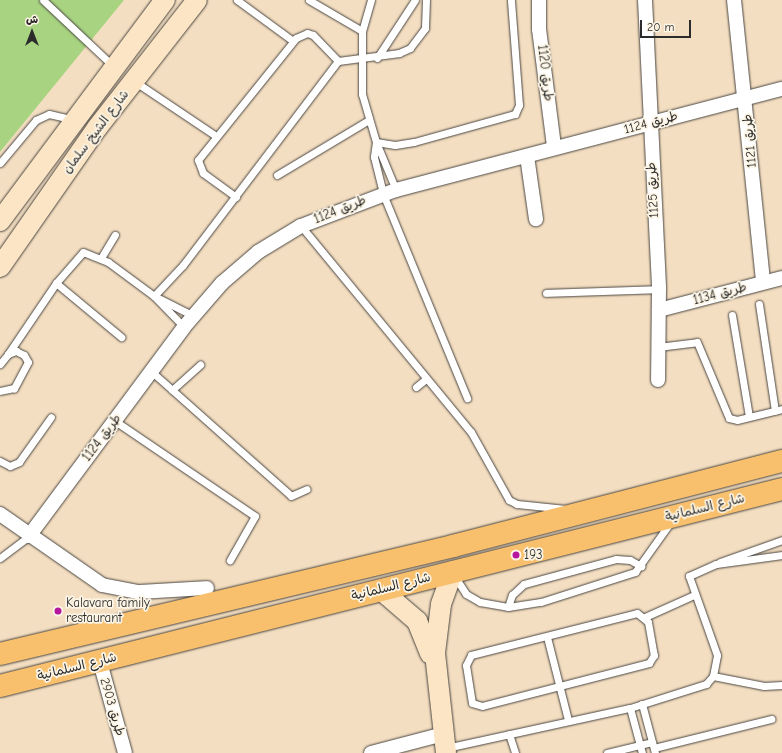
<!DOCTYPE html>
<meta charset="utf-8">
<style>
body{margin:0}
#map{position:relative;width:782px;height:753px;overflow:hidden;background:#f4dec1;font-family:"Comic Neue","Playpen Sans Arabic",sans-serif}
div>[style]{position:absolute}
.green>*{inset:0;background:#a8d481}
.roads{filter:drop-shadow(0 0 1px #494642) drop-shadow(0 0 1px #494642)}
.lane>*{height:7px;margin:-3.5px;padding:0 3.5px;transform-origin:3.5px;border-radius:3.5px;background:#fff}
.street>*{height:14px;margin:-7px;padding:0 7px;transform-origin:7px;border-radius:7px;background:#fff}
.secondary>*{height:20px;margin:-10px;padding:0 10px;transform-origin:10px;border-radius:10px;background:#fce5c4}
.primary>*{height:22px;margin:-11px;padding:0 11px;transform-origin:11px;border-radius:11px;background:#f8bf6c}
.dots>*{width:11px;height:11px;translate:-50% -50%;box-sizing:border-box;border:2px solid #fcf5e5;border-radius:50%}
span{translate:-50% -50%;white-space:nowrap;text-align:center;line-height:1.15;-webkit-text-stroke:3.5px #fcf5e5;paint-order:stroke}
.street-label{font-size:13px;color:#2b2b2b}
.poi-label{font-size:13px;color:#2b2b2b}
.left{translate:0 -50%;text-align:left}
.north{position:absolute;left:12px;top:12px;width:40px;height:40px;-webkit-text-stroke:3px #fcf5e5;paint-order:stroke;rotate:0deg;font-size:11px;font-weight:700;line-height:16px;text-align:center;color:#2b2b2b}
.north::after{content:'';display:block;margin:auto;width:14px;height:18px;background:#2b2b2b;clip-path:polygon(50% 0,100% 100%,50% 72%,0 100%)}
.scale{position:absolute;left:640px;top:20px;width:51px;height:18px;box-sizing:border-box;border:2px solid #2b2b2b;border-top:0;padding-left:5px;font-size:12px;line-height:14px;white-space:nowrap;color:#2b2b2b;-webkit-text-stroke:3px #fcf5e5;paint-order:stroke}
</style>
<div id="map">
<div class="green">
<div style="clip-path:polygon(0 0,124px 0,0 152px)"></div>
</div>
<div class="roads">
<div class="lane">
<div style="left:43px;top:0;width:96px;rotate:43.3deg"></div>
<div style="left:237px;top:0;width:69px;rotate:36.2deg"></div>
<div style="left:309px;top:0;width:61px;rotate:30.3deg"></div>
<div style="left:371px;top:0;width:32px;rotate:106deg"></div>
<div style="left:362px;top:31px;width:63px;rotate:90deg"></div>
<div style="left:362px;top:94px;width:50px;rotate:73.7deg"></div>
<div style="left:376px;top:142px;width:52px;rotate:67.4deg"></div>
<div style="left:377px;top:58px;width:69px;rotate:-56.8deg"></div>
<div style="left:134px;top:81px;width:99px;rotate:33.9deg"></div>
<div style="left:376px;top:142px;width:15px;rotate:98deg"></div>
<div style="left:374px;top:157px;width:38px;rotate:76deg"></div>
<div style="left:383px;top:194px;width:221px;rotate:67.6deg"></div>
<div style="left:376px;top:142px;width:19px;rotate:9deg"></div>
<div style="left:395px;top:145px;width:19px;rotate:-9deg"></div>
<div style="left:414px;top:142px;width:105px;rotate:-15.5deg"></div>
<div style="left:515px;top:114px;width:10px;rotate:-66deg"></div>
<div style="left:519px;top:105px;width:105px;rotate:-94.4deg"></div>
<div style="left:0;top:163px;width:56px;rotate:-50.1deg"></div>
<div style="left:36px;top:120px;width:14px;rotate:-25deg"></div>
<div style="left:49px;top:114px;width:26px;rotate:13deg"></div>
<div style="left:277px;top:175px;width:107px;rotate:-30.9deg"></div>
<div style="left:236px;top:197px;width:41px;rotate:-144deg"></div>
<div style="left:203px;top:173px;width:14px;rotate:-111deg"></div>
<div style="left:198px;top:160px;width:156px;rotate:-51.2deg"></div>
<div style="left:296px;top:38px;width:12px;rotate:-24deg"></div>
<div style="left:307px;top:33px;width:6px;rotate:18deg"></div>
<div style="left:313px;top:35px;width:36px;rotate:46deg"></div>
<div style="left:338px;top:61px;width:62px;rotate:-7.5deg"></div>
<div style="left:399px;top:53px;width:12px;rotate:-24deg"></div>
<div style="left:410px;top:48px;width:25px;rotate:-53deg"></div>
<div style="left:425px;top:28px;width:28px;rotate:-88deg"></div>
<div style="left:301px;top:226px;width:267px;rotate:50.5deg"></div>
<div style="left:471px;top:432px;width:78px;rotate:60.8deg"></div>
<div style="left:509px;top:500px;width:9px;rotate:27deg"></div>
<div style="left:517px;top:504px;width:49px;rotate:5.8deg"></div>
<div style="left:101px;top:258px;width:27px;rotate:-59deg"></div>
<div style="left:56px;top:283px;width:85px;rotate:39.7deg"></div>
<div style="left:546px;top:293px;width:113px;rotate:-2deg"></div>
<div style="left:154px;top:296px;width:42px;rotate:-46.9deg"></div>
<div style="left:183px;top:265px;width:256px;rotate:-52.8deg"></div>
<div style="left:156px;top:297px;width:42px;rotate:26.6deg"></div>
<div style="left:759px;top:304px;width:108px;rotate:81.5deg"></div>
<div style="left:732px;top:315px;width:103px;rotate:80.5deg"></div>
<div style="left:658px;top:347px;width:39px;rotate:-7deg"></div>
<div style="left:697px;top:342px;width:82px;rotate:67.2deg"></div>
<div style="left:729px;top:418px;width:8px;rotate:14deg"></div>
<div style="left:737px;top:420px;width:46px;rotate:-13.7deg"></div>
<div style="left:8px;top:354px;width:86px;rotate:-55.9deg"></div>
<div style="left:56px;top:283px;width:41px;rotate:-48.9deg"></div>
<div style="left:83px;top:252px;width:27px;rotate:22deg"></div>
<div style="left:108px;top:262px;width:57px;rotate:36.5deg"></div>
<div style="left:154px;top:296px;width:43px;rotate:45.9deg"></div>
<div style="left:0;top:364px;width:13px;rotate:-51deg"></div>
<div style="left:8px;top:354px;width:9px;rotate:-21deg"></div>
<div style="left:16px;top:351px;width:9px;rotate:27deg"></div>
<div style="left:24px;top:355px;width:8px;rotate:60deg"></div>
<div style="left:28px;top:362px;width:30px;rotate:118deg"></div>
<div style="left:14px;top:388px;width:14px;rotate:168deg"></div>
<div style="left:152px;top:372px;width:186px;rotate:41.7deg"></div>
<div style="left:291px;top:496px;width:17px;rotate:-24deg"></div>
<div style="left:416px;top:387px;width:13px;rotate:-39deg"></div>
<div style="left:172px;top:390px;width:38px;rotate:-42deg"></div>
<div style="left:115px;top:421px;width:169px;rotate:34.2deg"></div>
<div style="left:255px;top:516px;width:51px;rotate:119.6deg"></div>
<div style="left:0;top:461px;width:11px;rotate:27deg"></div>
<div style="left:10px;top:466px;width:10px;rotate:-24deg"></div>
<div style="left:19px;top:462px;width:55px;rotate:-54.6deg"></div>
<div style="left:0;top:558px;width:36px;rotate:-37deg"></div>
<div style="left:720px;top:562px;width:66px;rotate:-19.5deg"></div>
<div style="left:455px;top:577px;width:20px;rotate:57deg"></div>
<div style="left:466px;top:594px;width:16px;rotate:30deg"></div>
<div style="left:480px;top:602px;width:28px;rotate:10deg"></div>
<div style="left:508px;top:607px;width:33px;rotate:-9deg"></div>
<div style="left:541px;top:602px;width:99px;rotate:-17.7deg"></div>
<div style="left:635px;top:572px;width:60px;rotate:-54.5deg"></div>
<div style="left:508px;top:607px;width:13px;rotate:-72deg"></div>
<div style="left:512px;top:595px;width:16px;rotate:-43deg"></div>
<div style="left:524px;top:584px;width:95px;rotate:-15.2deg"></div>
<div style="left:616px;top:559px;width:14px;rotate:4deg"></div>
<div style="left:630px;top:560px;width:13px;rotate:29deg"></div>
<div style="left:637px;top:613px;width:14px;rotate:39deg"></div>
<div style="left:648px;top:622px;width:34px;rotate:80deg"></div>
<div style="left:654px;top:655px;width:9px;rotate:122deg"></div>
<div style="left:649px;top:663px;width:172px;rotate:165.6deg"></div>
<div style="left:482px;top:706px;width:10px;rotate:-163deg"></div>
<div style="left:472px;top:703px;width:38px;rotate:-99deg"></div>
<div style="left:466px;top:665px;width:11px;rotate:-63deg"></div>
<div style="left:471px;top:655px;width:171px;rotate:-14.2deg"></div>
<div style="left:645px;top:617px;width:54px;rotate:-24.2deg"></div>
<div style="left:547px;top:637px;width:86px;rotate:75.8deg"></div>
<div style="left:713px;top:676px;width:52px;rotate:11.1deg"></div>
<div style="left:764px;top:686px;width:18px;rotate:-3deg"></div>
<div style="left:642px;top:704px;width:51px;rotate:75.1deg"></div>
<div style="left:630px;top:708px;width:47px;rotate:75.1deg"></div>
<div style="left:509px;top:734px;width:20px;rotate:72deg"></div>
<div style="left:446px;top:748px;width:188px;rotate:-12.3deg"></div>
<div style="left:630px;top:708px;width:80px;rotate:-17.5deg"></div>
<div style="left:706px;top:684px;width:11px;rotate:-49deg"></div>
<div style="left:713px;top:676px;width:21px;rotate:-79deg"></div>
<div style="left:717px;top:655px;width:84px;rotate:-109.5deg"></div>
<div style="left:689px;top:576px;width:30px;rotate:-24deg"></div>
<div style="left:716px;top:564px;width:67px;rotate:-7.8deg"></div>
<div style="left:654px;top:748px;width:121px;rotate:-13.9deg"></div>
<div style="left:607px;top:753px;width:46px;rotate:-13.7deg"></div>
</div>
<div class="street">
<div style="left:539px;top:0;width:29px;rotate:90deg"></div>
<div style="left:539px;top:29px;width:118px;rotate:82.7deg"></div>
<div style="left:645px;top:0;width:289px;rotate:87.2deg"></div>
<div style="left:659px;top:289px;width:91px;rotate:90.6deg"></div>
<div style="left:734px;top:0;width:283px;rotate:84.1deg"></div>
<div style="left:527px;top:156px;width:64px;rotate:81.9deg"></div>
<div style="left:659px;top:310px;width:127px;rotate:-14.6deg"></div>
<div style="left:0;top:514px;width:124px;rotate:34.8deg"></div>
<div style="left:102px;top:585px;width:37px;rotate:11deg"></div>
<div style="left:138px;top:592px;width:69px;rotate:-3.3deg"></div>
<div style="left:29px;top:536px;width:260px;rotate:-53.4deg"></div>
<div style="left:184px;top:327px;width:58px;rotate:-49.2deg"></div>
<div style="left:222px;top:283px;width:48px;rotate:-40.7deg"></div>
<div style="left:258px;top:252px;width:50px;rotate:-31.2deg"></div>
<div style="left:301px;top:226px;width:102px;rotate:-20.8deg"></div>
<div style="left:396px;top:190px;width:399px;rotate:-14.7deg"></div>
<div style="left:100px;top:662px;width:94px;rotate:74.6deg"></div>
<div style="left:371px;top:753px;width:75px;rotate:-14.6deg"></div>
</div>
<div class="secondary">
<div style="left:0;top:221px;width:276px;rotate:-53.3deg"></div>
<div style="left:0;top:267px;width:169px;rotate:-55.1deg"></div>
<div style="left:97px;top:128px;width:162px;rotate:-52deg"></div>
<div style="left:381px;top:590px;width:48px;rotate:40.7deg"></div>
<div style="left:417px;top:621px;width:35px;rotate:68deg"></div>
<div style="left:446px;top:753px;width:101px;rotate:-96.3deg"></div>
<div style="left:435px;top:653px;width:49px;rotate:-83deg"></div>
<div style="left:441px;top:604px;width:35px;rotate:-70deg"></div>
</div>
<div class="primary">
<div style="left:0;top:654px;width:466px;rotate:-13.4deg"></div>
<div style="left:453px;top:546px;width:340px;rotate:-14.5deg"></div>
<div style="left:0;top:686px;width:806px;rotate:-14.14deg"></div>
</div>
</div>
<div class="dots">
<div style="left:516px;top:555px;background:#b5179e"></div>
<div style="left:58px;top:611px;background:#b5179e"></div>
</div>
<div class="street-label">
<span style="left:545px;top:73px;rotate:83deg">طريق 1120</span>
<span style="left:651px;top:123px;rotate:-15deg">طريق 1124</span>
<span style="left:96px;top:132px;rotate:-53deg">شارع الشيخ سلمان</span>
<span style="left:750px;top:141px;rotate:-95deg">طريق 1121</span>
<span style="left:653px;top:190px;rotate:-93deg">طريق 1125</span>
<span style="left:340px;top:210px;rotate:-22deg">طريق 1124</span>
<span style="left:720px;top:294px;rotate:-15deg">طريق 1134</span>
<span style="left:102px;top:438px;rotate:-53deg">طريق 1124</span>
<span style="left:705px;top:508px;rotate:-14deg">شارع السلمانية</span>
<span style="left:391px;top:587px;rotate:-14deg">شارع السلمانية</span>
<span style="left:77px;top:667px;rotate:-14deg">شارع السلمانية</span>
<span style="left:112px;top:707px;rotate:74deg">طريق 2903</span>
</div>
<div class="poi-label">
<span class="left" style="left:524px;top:555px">193</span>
<span class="left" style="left:66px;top:611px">Kalavara family<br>restaurant</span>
</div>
<div class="north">ش</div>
<div class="scale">20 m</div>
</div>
